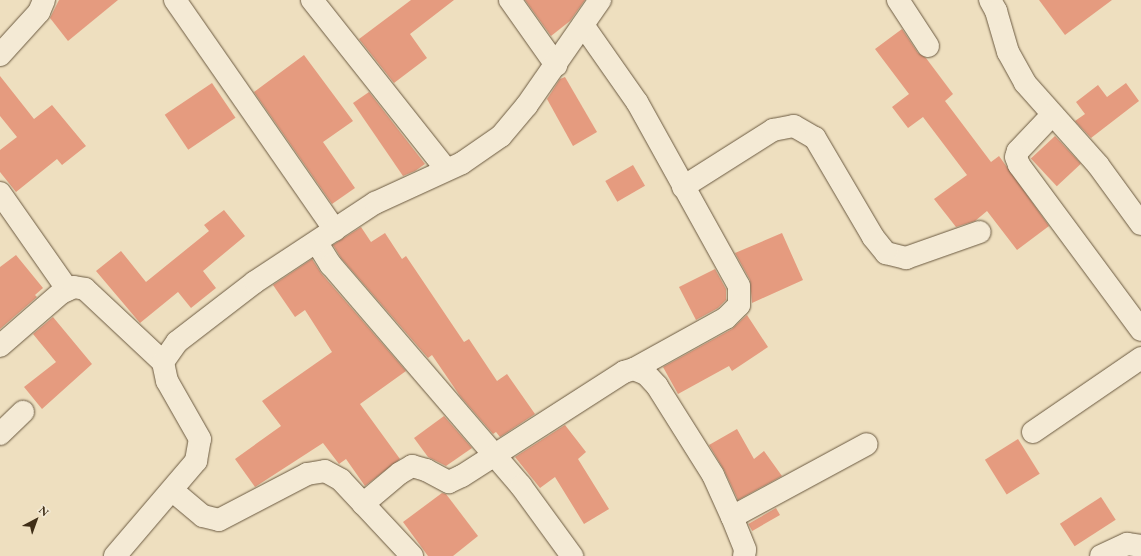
<!DOCTYPE html>
<style>
body{margin:0}
#map{position:relative;width:1141px;height:556px;overflow:hidden;background:#eedfbf;font-family:"EB Garamond",serif}
div>[style]{position:absolute}
.building>*{inset:0;background:#e59b7f;transform-origin:0 0}
.roads{filter:drop-shadow(0 0 1px #6b5a41) drop-shadow(0 0 1px #6b5a41)}
.street>*{height:22px;margin:-11px;padding:0 11px;transform-origin:11px;border-radius:11px;background:#f4ead5}
.secondary>*{height:22px;margin:-11px;padding:0 11px;transform-origin:11px;border-radius:11px;background:#f4ead5}
span{translate:-50% -50%;white-space:nowrap;text-align:center;line-height:1.15;-webkit-text-stroke:4px #f4ead5;paint-order:stroke}
.north{position:absolute;left:16px;top:500px;width:40px;height:40px;-webkit-text-stroke:3px #f4ead5;paint-order:stroke;rotate:41deg;font-size:11px;font-weight:700;line-height:16px;text-align:center;color:#3f2e17}
.north::after{content:'';display:block;margin:auto;width:14px;height:18px;background:#3f2e17;clip-path:polygon(50% 0,100% 100%,50% 72%,0 100%)}
</style>
<div id="map">
<div class="building">
<div style="clip-path:polygon(59px 0,118px 0,68px 41px,50px 18px)"></div>
<div style="clip-path:polygon(411px 0,454px 0,410px 34px,427px 58px,394px 83px,359px 39px)"></div>
<div style="clip-path:polygon(525px 0,585px 0,570px 21px,551px 36px)"></div>
<div style="clip-path:polygon(1039px 0,1112px 0,1065px 35px)"></div>
<div style="clip-path:polygon(902px 29px,918px 53px,926px 58px,953px 94px,945px 101px,991px 162px,999px 156px,1049px 226px,1017px 250px,987px 211px,975px 221px,956px 227px,934px 199px,967px 175px,923px 117px,908px 128px,892px 107px,909px 94px,875px 49px)"></div>
<div style="clip-path:polygon(304px 55px,353px 121px,323px 142px,355px 188px,332px 204px,254px 92px)"></div>
<div style="clip-path:polygon(0 76px,34px 119px,52px 105px,86px 146px,62px 165px,57px 159px,16px 192px,0 172px,0 150px,17px 137px,0 116px)"></div>
<div style="clip-path:polygon(565px 77px,597px 132px,573px 146px,547px 99px,560px 79px)"></div>
<div style="left:212px;top:83px;width:42px;height:57px;rotate:56deg"></div>
<div style="clip-path:polygon(1126px 83px,1139px 101px,1091px 138px,1075px 121px,1085px 114px,1076px 102px,1098px 85px,1107px 97px)"></div>
<div style="clip-path:polygon(369px 92px,425px 164px,415px 171px,403px 176px,353px 103px)"></div>
<div style="left:1055px;top:136px;width:38px;height:33px;rotate:47deg"></div>
<div style="left:633px;top:165px;width:24px;height:32px;rotate:60deg"></div>
<div style="clip-path:polygon(224px 210px,245px 236px,203px 271px,216px 288px,191px 308px,178px 292px,140px 323px,96px 271px,121px 251px,146px 282px,209px 231px,204px 225px)"></div>
<div style="clip-path:polygon(361px 227px,371px 242px,385px 233px,402px 259px,406px 256px,464px 342px,469px 339px,497px 381px,507px 374px,535px 414px,500px 437px,496px 432px,493px 434px,460px 396px,432px 355px,428px 358px,341px 258px,333px 245px)"></div>
<div style="clip-path:polygon(782px 233px,803px 280px,752px 303px,750px 280px,735px 253px)"></div>
<div style="clip-path:polygon(16px 255px,43px 288px,35px 295px,37px 297px,0 329px,0 267px)"></div>
<div style="clip-path:polygon(312px 259px,321px 273px,406px 371px,360px 404px,400px 459px,365px 486px,346px 459px,339px 464px,323px 443px,255px 487px,235px 459px,281px 426px,262px 401px,332px 352px,305px 310px,295px 317px,273px 285px)"></div>
<div style="clip-path:polygon(715px 269px,726px 289px,726px 300px,718px 308px,696px 320px,679px 287px)"></div>
<div style="clip-path:polygon(747px 315px,768px 347px,732px 371px,729px 366px,678px 394px,663px 367px,732px 329px)"></div>
<div style="clip-path:polygon(53px 317px,92px 364px,42px 409px,24px 387px,56px 362px,33px 334px)"></div>
<div style="clip-path:polygon(444px 416px,472px 448px,446px 466px,428px 457px,414px 438px)"></div>
<div style="clip-path:polygon(565px 425px,586px 452px,578px 459px,609px 509px,584px 524px,555px 477px,540px 488px,515px 457px)"></div>
<div style="clip-path:polygon(737px 429px,754px 459px,764px 451px,782px 476px,738px 500px,724px 470px,709px 445px)"></div>
<div style="left:1018px;top:439px;width:41px;height:39px;rotate:58deg"></div>
<div style="clip-path:polygon(442px 493px,446px 494px,478px 536px,453px 556px,428px 556px,403px 522px)"></div>
<div style="left:1101px;top:497px;width:27px;height:49px;rotate:57deg"></div>
<div style="left:776px;top:508px;width:8px;height:32px;rotate:60deg"></div>
</div>
<div class="roads">
<div class="street">
<div style="left:175px;top:0;width:280px;rotate:55.2deg"></div>
<div style="left:312px;top:0;width:216px;rotate:51.6deg"></div>
<div style="left:510px;top:0;width:80px;rotate:54.7deg"></div>
<div style="left:898px;top:0;width:55px;rotate:56.9deg"></div>
<div style="left:990px;top:0;width:13px;rotate:61deg"></div>
<div style="left:996px;top:11px;width:43px;rotate:73.7deg"></div>
<div style="left:1008px;top:52px;width:35px;rotate:61deg"></div>
<div style="left:1025px;top:83px;width:110px;rotate:48.3deg"></div>
<div style="left:1098px;top:165px;width:73px;rotate:53.9deg"></div>
<div style="left:583px;top:25px;width:94px;rotate:55deg"></div>
<div style="left:637px;top:102px;width:210px;rotate:61deg"></div>
<div style="left:739px;top:286px;width:19px;rotate:90deg"></div>
<div style="left:739px;top:305px;width:18px;rotate:135deg"></div>
<div style="left:726px;top:318px;width:105px;rotate:151deg"></div>
<div style="left:0;top:55px;width:58px;rotate:-47.8deg"></div>
<div style="left:39px;top:12px;width:13px;rotate:-67deg"></div>
<div style="left:1052px;top:115px;width:50px;rotate:133.4deg"></div>
<div style="left:1018px;top:151px;width:6px;rotate:108deg"></div>
<div style="left:1016px;top:157px;width:9px;rotate:69deg"></div>
<div style="left:1019px;top:165px;width:205px;rotate:53.5deg"></div>
<div style="left:683px;top:187px;width:107px;rotate:-32.3deg"></div>
<div style="left:773px;top:130px;width:21px;rotate:-11deg"></div>
<div style="left:794px;top:126px;width:24px;rotate:30deg"></div>
<div style="left:815px;top:138px;width:115px;rotate:59.6deg"></div>
<div style="left:873px;top:237px;width:21px;rotate:51deg"></div>
<div style="left:886px;top:253px;width:21px;rotate:14deg"></div>
<div style="left:906px;top:258px;width:78px;rotate:-19.4deg"></div>
<div style="left:0;top:193px;width:118px;rotate:55deg"></div>
<div style="left:317px;top:243px;width:26px;rotate:58deg"></div>
<div style="left:331px;top:265px;width:291px;rotate:49.3deg"></div>
<div style="left:521px;top:486px;width:87px;rotate:53.9deg"></div>
<div style="left:0;top:346px;width:81px;rotate:-41deg"></div>
<div style="left:61px;top:293px;width:14px;rotate:-25deg"></div>
<div style="left:74px;top:287px;width:11px;rotate:10deg"></div>
<div style="left:85px;top:289px;width:107px;rotate:43.1deg"></div>
<div style="left:1033px;top:432px;width:131px;rotate:-34.4deg"></div>
<div style="left:0;top:434px;width:32px;rotate:-44deg"></div>
<div style="left:173px;top:491px;width:39px;rotate:40deg"></div>
<div style="left:203px;top:516px;width:16px;rotate:14deg"></div>
<div style="left:219px;top:520px;width:99px;rotate:-27.6deg"></div>
<div style="left:307px;top:474px;width:18px;rotate:-9deg"></div>
<div style="left:325px;top:471px;width:18px;rotate:29deg"></div>
<div style="left:341px;top:480px;width:104px;rotate:46.9deg"></div>
<div style="left:363px;top:504px;width:48px;rotate:-40deg"></div>
<div style="left:400px;top:473px;width:14px;rotate:-30deg"></div>
<div style="left:412px;top:466px;width:15px;rotate:16deg"></div>
<div style="left:426px;top:470px;width:26px;rotate:28deg"></div>
<div style="left:449px;top:482px;width:14px;rotate:-25deg"></div>
<div style="left:462px;top:476px;width:193px;rotate:-32.7deg"></div>
<div style="left:624px;top:372px;width:10px;rotate:-17deg"></div>
<div style="left:634px;top:369px;width:13px;rotate:23deg"></div>
<div style="left:646px;top:374px;width:16px;rotate:47deg"></div>
<div style="left:657px;top:386px;width:105px;rotate:57.8deg"></div>
<div style="left:713px;top:475px;width:46px;rotate:65.7deg"></div>
<div style="left:732px;top:517px;width:35px;rotate:68deg"></div>
<div style="left:745px;top:550px;width:6px;rotate:99deg"></div>
<div style="left:732px;top:517px;width:153px;rotate:-28.4deg"></div>
<div style="left:1101px;top:556px;width:29px;rotate:-25deg"></div>
<div style="left:1127px;top:544px;width:14px;rotate:8deg"></div>
</div>
<div class="secondary">
<div style="left:115px;top:556px;width:125px;rotate:-49.5deg"></div>
<div style="left:196px;top:461px;width:22px;rotate:-80deg"></div>
<div style="left:200px;top:439px;width:67px;rotate:-119.6deg"></div>
<div style="left:167px;top:381px;width:19px;rotate:-102deg"></div>
<div style="left:163px;top:362px;width:24px;rotate:-55deg"></div>
<div style="left:177px;top:342px;width:98px;rotate:-37.6deg"></div>
<div style="left:255px;top:282px;width:144px;rotate:-33.4deg"></div>
<div style="left:375px;top:203px;width:96px;rotate:-24.7deg"></div>
<div style="left:462px;top:163px;width:47px;rotate:-34.7deg"></div>
<div style="left:501px;top:136px;width:40px;rotate:-50deg"></div>
<div style="left:527px;top:105px;width:128px;rotate:-55.2deg"></div>
</div>
</div>
<div class="north">N</div>
</div>
